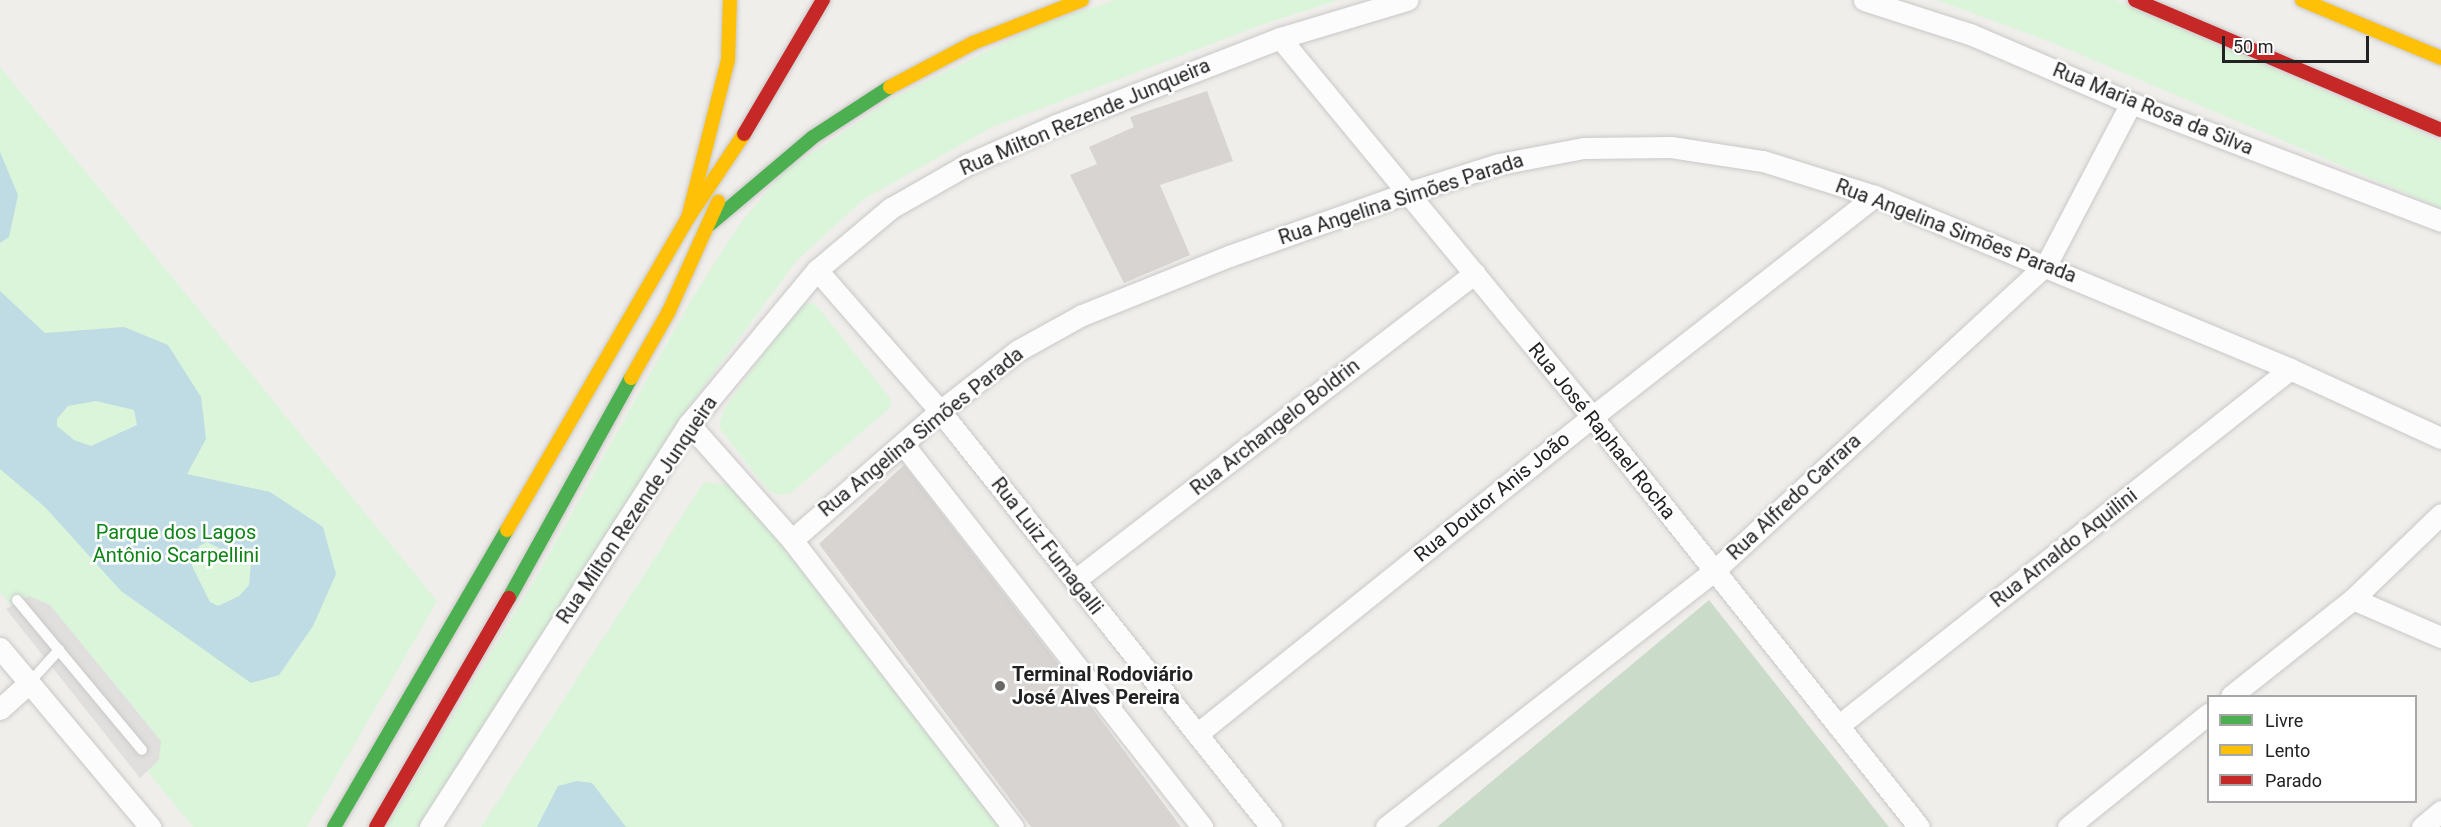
<!DOCTYPE html>
<meta charset="utf-8">
<style>
body{margin:0}
#map{position:relative;width:2441px;height:827px;overflow:hidden;background:#f0eeeb;font-family:Roboto,sans-serif}
div>[style]{position:absolute}
.cemetery>*{inset:0;background:#cadbca}
.park>*{inset:0;background:#daf5da}
.parking>*{inset:0;background:#e0dfde}
.water>*{inset:0;background:#bfdbe3}
.building>*{inset:0;background:#d7d4d2}
.roads{filter:drop-shadow(0 0 2px #c9c8c7) drop-shadow(0 0 2px #c9c8c7)}
.lane>*{height:10px;margin:-5px;padding:0 5px;transform-origin:5px;border-radius:5px;background:#fdfcfc}
.street>*{height:21px;margin:-10.5px;padding:0 10.5px;transform-origin:10.5px;border-radius:10.5px;background:#fdfcfc}
.fast>*{height:14px;margin:-7px;padding:0 7px;transform-origin:7px;border-radius:7px;background:#4caf50}
.slow>*{height:14px;margin:-7px;padding:0 7px;transform-origin:7px;border-radius:7px;background:#ffc107}
.jam>*{height:14px;margin:-7px;padding:0 7px;transform-origin:7px;border-radius:7px;background:#c62828}
.dots>*{width:16px;height:16px;translate:-50% -50%;box-sizing:border-box;border:3px solid #fff;border-radius:50%}
span{translate:-50% -50%;white-space:nowrap;text-align:center;line-height:1.15;-webkit-text-stroke:5px #fff;paint-order:stroke}
.street-label{font-size:20px;color:#222}
.park-label{font-size:20px;color:#0c8416}
.poi-label{font-size:20px;color:#222;font-weight:700}
.left{translate:0 -50%;text-align:left}
.legend{position:absolute;left:2207px;top:695px;width:210px;height:108px;box-sizing:border-box;background:#fff;border:2px solid #a7a7a7;margin:0;padding:8px 10px;list-style:none;font-size:18px;color:#222}
.legend li{display:flex;align-items:center;gap:12px;height:30px}
.legend b{width:30px;border:2px solid #a7a7a7}
.scale{position:absolute;left:2222px;top:36px;width:147px;height:27px;box-sizing:border-box;border:3px solid #222;border-top:0;padding-left:8px;font-size:18px;line-height:21px;white-space:nowrap;color:#222;-webkit-text-stroke:4px #fff;paint-order:stroke}
</style>
<div id="map">
<div class="cemetery">
<div style="clip-path:polygon(1709px 600px,1889px 827px,1437px 827px)"></div>
</div>
<div class="park">
<div style="clip-path:polygon(1116px 0,1339px 0,1264px 24px,992px 127px,864px 199px,797px 260px,681px 417px,418px 827px,386px 827px,534px 581px,693px 297px,741px 222px,784px 172px,897px 96px,1044px 23px)"></div>
<div style="clip-path:polygon(1937px 0,2115px 0,2441px 142px,2441px 208px,2056px 44px)"></div>
<div style="clip-path:polygon(0 67px,437px 601px,307px 827px,193px 827px,0 592px)"></div>
<div style="clip-path:polygon(800px 303px,813px 303px,818px 307px,890px 398px,891px 407px,791px 493px,778px 495px,767px 489px,720px 429px,720px 422px,724px 409px)"></div>
<div style="clip-path:polygon(704px 482px,735px 485px,1000px 827px,481px 827px)"></div>
</div>
<div class="parking">
<div style="clip-path:polygon(29px 596px,50px 605px,161px 741px,159px 760px,140px 778px,6px 609px)"></div>
</div>
<div class="water">
<div style="clip-path:polygon(0 152px,18px 195px,9px 237px,0 243px)"></div>
<div style="clip-path:polygon(evenodd,0 291px,45px 333px,124px 327px,168px 345px,201px 397px,206px 439px,187px 474px,270px 492px,323px 527px,336px 574px,313px 626px,279px 675px,251px 683px,121px 591px,45px 507px,0 469px,0 291px,96px 401px,134px 410px,137px 425px,91px 446px,74px 440px,57px 426px,57px 419px,68px 406px,96px 401px,0 291px,207px 542px,251px 564px,249px 585px,239px 596px,218px 606px,210px 602px,192px 566px,199px 546px,207px 542px)"></div>
<div style="clip-path:polygon(577px 781px,592px 783px,626px 827px,537px 827px,558px 786px)"></div>
</div>
<div class="building">
<div style="clip-path:polygon(1207px 91px,1233px 161px,1160px 185px,1190px 255px,1124px 283px,1070px 175px,1097px 164px,1089px 147px,1134px 127px,1130px 117px)"></div>
<div style="clip-path:polygon(904px 465px,1084px 697px,1181px 827px,1031px 827px,819px 544px)"></div>
</div>
<div class="roads">
<div class="lane">
<div style="left:17px;top:600px;width:195px;rotate:50.2deg"></div>
<div style="left:29px;top:683px;width:45px;rotate:-47.7deg"></div>
</div>
<div class="street">
<div style="left:1864px;top:0;width:111px;rotate:17.8deg"></div>
<div style="left:1970px;top:34px;width:175px;rotate:23.2deg"></div>
<div style="left:2131px;top:103px;width:332px;rotate:20.8deg"></div>
<div style="left:1280px;top:38px;width:491px;rotate:50.5deg"></div>
<div style="left:1592px;top:417px;width:524px;rotate:51.43deg"></div>
<div style="left:817px;top:270px;width:187px;rotate:48.9deg"></div>
<div style="left:940px;top:411px;width:532px;rotate:51.49deg"></div>
<div style="left:689px;top:424px;width:155px;rotate:48.4deg"></div>
<div style="left:792px;top:540px;width:362px;rotate:52.4deg"></div>
<div style="left:903px;top:444px;width:486px;rotate:52deg"></div>
<div style="left:792px;top:540px;width:196px;rotate:-41.1deg"></div>
<div style="left:940px;top:411px;width:98px;rotate:-37.9deg"></div>
<div style="left:1017px;top:351px;width:74px;rotate:-29deg"></div>
<div style="left:1082px;top:315px;width:158px;rotate:-21.9deg"></div>
<div style="left:1229px;top:256px;width:192px;rotate:-19.5deg"></div>
<div style="left:1410px;top:192px;width:93px;rotate:-17.5deg"></div>
<div style="left:1499px;top:164px;width:86px;rotate:-10.7deg"></div>
<div style="left:1584px;top:148px;width:87px;rotate:-0.7deg"></div>
<div style="left:1671px;top:147px;width:93px;rotate:8.7deg"></div>
<div style="left:1763px;top:161px;width:117px;rotate:17.4deg"></div>
<div style="left:1875px;top:196px;width:450px;rotate:22.6deg"></div>
<div style="left:2290px;top:369px;width:166px;rotate:24.6deg"></div>
<div style="left:1075px;top:580px;width:504px;rotate:-37.51deg"></div>
<div style="left:2353px;top:599px;width:96px;rotate:23.4deg"></div>
<div style="left:0;top:648px;width:234px;rotate:50deg"></div>
<div style="left:2231px;top:696px;width:156px;rotate:-38.5deg"></div>
<div style="left:2353px;top:599px;width:122px;rotate:-44deg"></div>
<div style="left:0;top:709px;width:39px;rotate:-42deg"></div>
<div style="left:1838px;top:726px;width:576px;rotate:-38.3deg"></div>
<div style="left:1197px;top:734px;width:506px;rotate:-38.75deg"></div>
<div style="left:1592px;top:417px;width:359px;rotate:-38deg"></div>
<div style="left:430px;top:827px;width:479px;rotate:-57.3deg"></div>
<div style="left:689px;top:424px;width:200px;rotate:-50.3deg"></div>
<div style="left:817px;top:270px;width:97px;rotate:-40deg"></div>
<div style="left:891px;top:208px;width:89px;rotate:-29.7deg"></div>
<div style="left:968px;top:164px;width:96px;rotate:-23.9deg"></div>
<div style="left:1056px;top:125px;width:240px;rotate:-21.2deg"></div>
<div style="left:1280px;top:38px;width:133px;rotate:-16.7deg"></div>
<div style="left:1386px;top:827px;width:416px;rotate:-38deg"></div>
<div style="left:1714px;top:571px;width:452px;rotate:-42.7deg"></div>
<div style="left:2046px;top:265px;width:183px;rotate:-62.3deg"></div>
<div style="left:2068px;top:827px;width:180px;rotate:-38.9deg"></div>
<div style="left:2422px;top:827px;width:25px;rotate:-40deg"></div>
</div>
<div class="fast">
<div style="left:709px;top:225px;width:136px;rotate:-40.2deg"></div>
<div style="left:813px;top:137px;width:92px;rotate:-33deg"></div>
<div style="left:509px;top:598px;width:252px;rotate:-61deg"></div>
<div style="left:334px;top:827px;width:344px;rotate:-59.8deg"></div>
</div>
<div class="slow">
<div style="left:2302px;top:0;width:151px;rotate:22.6deg"></div>
<div style="left:890px;top:87px;width:94px;rotate:-27.9deg"></div>
<div style="left:973px;top:43px;width:117px;rotate:-21.5deg"></div>
<div style="left:688px;top:218px;width:163px;rotate:-75.8deg"></div>
<div style="left:728px;top:60px;width:60px;rotate:-88.1deg"></div>
<div style="left:631px;top:378px;width:77px;rotate:-60.4deg"></div>
<div style="left:669px;top:311px;width:120px;rotate:-65.8deg"></div>
<div style="left:507px;top:530px;width:361px;rotate:-59.9deg"></div>
<div style="left:688px;top:218px;width:101px;rotate:-56.3deg"></div>
</div>
<div class="jam">
<div style="left:2135px;top:0;width:332px;rotate:23deg"></div>
<div style="left:744px;top:134px;width:156px;rotate:-59.5deg"></div>
<div style="left:376px;top:827px;width:265px;rotate:-59.9deg"></div>
</div>
</div>
<div class="dots">
<div style="left:1000px;top:686px;background:#6a6968"></div>
</div>
<div class="street-label">
<span style="left:2153px;top:109px;rotate:22deg">Rua Maria Rosa da Silva</span>
<span style="left:1085px;top:117px;rotate:-23deg">Rua Milton Rezende Junqueira</span>
<span style="left:1401px;top:199px;rotate:-18deg">Rua Angelina Simões Parada</span>
<span style="left:1956px;top:231px;rotate:21deg">Rua Angelina Simões Parada</span>
<span style="left:1275px;top:427px;rotate:-38deg">Rua Archangelo Boldrin</span>
<span style="left:1602px;top:431px;rotate:51deg">Rua José Raphael Rocha</span>
<span style="left:921px;top:432px;rotate:-39deg">Rua Angelina Simões Parada</span>
<span style="left:1492px;top:497px;rotate:-39deg">Rua Doutor Anis João</span>
<span style="left:1794px;top:497px;rotate:-43deg">Rua Alfredo Carrara</span>
<span style="left:637px;top:510px;rotate:-56deg">Rua Milton Rezende Junqueira</span>
<span style="left:1047px;top:546px;rotate:52deg">Rua Luiz Fumagalli</span>
<span style="left:2064px;top:548px;rotate:-38deg">Rua Arnaldo Aquilini</span>
</div>
<div class="park-label">
<span style="left:176px;top:544px">Parque dos Lagos<br>Antônio Scarpellini</span>
</div>
<div class="poi-label">
<span class="left" style="left:1012px;top:686px">Terminal Rodoviário<br>José Alves Pereira</span>
</div>
<ul class="legend">
<li><b style="height:8px;background:#4caf50"></b>Livre</li>
<li><b style="height:8px;background:#ffc107"></b>Lento</li>
<li><b style="height:8px;background:#c62828"></b>Parado</li>
</ul>
<div class="scale">50 m</div>
</div>
